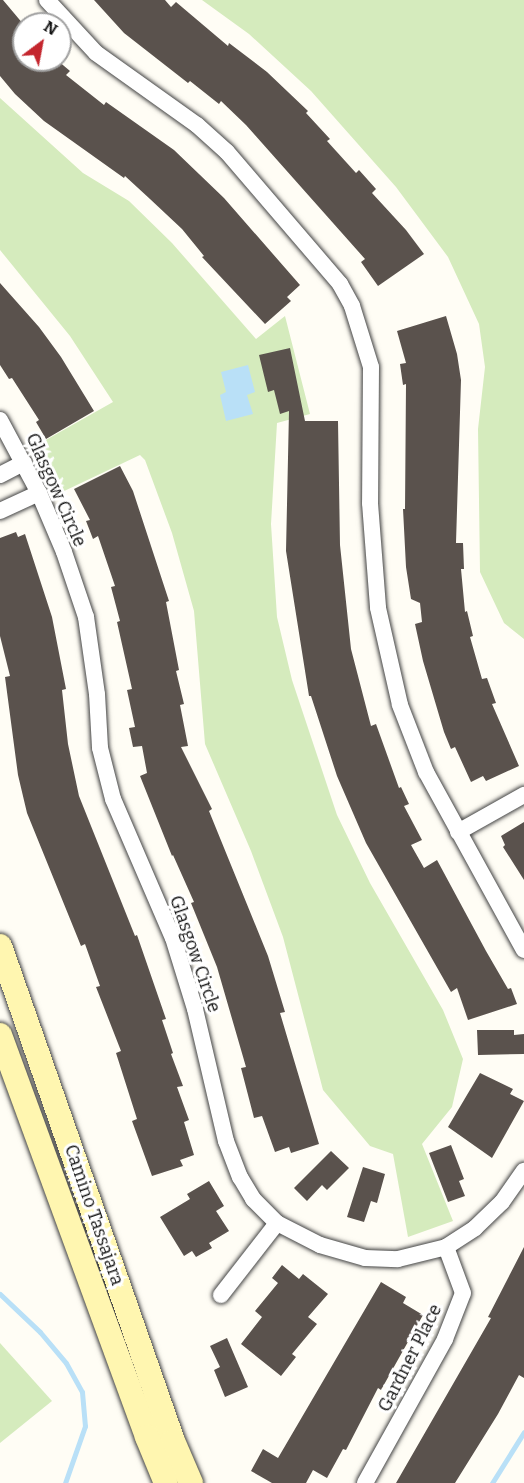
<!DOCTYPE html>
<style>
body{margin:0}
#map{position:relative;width:524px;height:1483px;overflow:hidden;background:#fffdf5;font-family:Bitter,serif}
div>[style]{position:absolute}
.green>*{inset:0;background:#d5ebbd}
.water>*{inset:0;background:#b9e0f7}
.stream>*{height:5px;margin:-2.5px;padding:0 2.5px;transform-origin:2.5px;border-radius:2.5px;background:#b9e0f7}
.building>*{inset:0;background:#5a524d}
.roads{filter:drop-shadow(0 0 2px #444) drop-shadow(0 0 2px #444)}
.minor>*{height:16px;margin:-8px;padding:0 8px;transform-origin:8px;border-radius:8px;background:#fff}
.secondary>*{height:24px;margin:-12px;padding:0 12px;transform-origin:12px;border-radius:12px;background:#fff6b0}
span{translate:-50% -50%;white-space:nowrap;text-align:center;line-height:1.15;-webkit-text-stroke:6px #fff;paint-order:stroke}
.street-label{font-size:18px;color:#111}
.north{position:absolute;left:12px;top:12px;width:60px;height:60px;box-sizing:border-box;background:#fff;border:2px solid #a0a0a0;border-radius:50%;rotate:32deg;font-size:16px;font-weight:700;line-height:24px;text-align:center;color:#111}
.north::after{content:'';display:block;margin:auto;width:21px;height:27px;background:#c4262e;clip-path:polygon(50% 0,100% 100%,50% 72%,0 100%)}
</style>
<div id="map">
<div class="green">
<div style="clip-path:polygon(202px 0,524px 0,524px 639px,504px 623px,480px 572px,478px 429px,485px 367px,479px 324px,448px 257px,396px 187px,311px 91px,249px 34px)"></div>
<div style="clip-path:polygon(0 98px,83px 173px,129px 201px,172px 243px,256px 339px,285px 316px,310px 414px,277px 423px,271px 524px,277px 617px,292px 680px,337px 815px,370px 883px,443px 1010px,463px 1059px,452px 1107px,422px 1144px,453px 1221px,408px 1237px,393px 1154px,370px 1146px,323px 1090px,283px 937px,251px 851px,205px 744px,194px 611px,172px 533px,145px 460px,140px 455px,60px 493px,37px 445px,113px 402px,70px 336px,0 250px)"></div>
<div style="clip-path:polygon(0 1343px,52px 1401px,0 1443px)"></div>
</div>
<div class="water">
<div style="clip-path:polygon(248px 365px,255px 392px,247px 395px,253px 414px,226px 421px,220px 395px,226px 392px,221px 372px)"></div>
</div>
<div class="stream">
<div style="left:0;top:1294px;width:55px;rotate:43.5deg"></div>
<div style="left:40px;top:1332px;width:40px;rotate:50deg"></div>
<div style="left:66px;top:1363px;width:33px;rotate:61deg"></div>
<div style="left:82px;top:1392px;width:34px;rotate:85deg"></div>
<div style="left:85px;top:1426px;width:60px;rotate:109.3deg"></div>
<div style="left:492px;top:1483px;width:60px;rotate:-57.9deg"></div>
</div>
<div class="building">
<div style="clip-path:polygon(0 0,3px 0,24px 25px,24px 60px,57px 60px,70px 71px,66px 75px,104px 105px,106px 102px,174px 150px,224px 198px,300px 285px,287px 297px,291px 301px,265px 324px,202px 257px,204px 256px,182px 229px,150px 199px,125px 176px,124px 178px,44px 121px,15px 94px,0 76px)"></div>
<div style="clip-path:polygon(94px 0,165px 0,171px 7px,176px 2px,228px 46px,229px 43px,267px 72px,308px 111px,306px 113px,330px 139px,327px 141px,356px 173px,359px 170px,376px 189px,372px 193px,406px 230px,424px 254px,378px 286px,361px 262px,365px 259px,246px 125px,221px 101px,219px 104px,190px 81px,188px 83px,124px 33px)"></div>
<div style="clip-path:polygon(0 283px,39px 327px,61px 357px,94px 411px,46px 439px,36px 422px,39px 420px,12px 378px,9px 379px,0 365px)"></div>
<div style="clip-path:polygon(446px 316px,457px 354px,461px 380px,456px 543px,463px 543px,464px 569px,461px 569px,465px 612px,467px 611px,473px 636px,470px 637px,482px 679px,487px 678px,496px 703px,492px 704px,519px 766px,486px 781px,483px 776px,471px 782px,455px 747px,451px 749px,444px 732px,423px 661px,415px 624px,422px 622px,420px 603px,411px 599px,406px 567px,403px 509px,405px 509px,406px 384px,403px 385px,400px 364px,406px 363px,397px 331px)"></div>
<div style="clip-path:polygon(290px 348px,305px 421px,338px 421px,340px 545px,351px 649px,371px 726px,376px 724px,399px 788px,401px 787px,409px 804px,404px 806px,422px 840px,411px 845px,424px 868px,437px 860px,486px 951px,508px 989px,511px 988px,517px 1004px,468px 1020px,457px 988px,451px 992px,366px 843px,337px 776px,311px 696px,309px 696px,286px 551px,289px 411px,280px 414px,274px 390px,268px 392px,259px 355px)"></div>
<div style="clip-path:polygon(120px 466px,133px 491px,169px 601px,166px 602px,179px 670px,176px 671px,184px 704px,180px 705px,188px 746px,181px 747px,212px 809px,209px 811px,268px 956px,285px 1012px,280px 1013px,319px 1144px,291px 1153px,289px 1147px,275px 1152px,262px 1116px,254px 1118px,241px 1068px,246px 1067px,217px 967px,191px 903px,194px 902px,173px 855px,172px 856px,140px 776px,147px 773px,142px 746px,133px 747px,129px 728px,135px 727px,127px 690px,132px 689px,117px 622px,120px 621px,111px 587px,115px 586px,98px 536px,93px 539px,86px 521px,90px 520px,74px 489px)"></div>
<div style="clip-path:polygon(16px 532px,18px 537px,25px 534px,52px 617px,66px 689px,62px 690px,68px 744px,79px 796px,135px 936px,137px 935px,166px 1019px,162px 1020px,173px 1053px,171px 1054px,183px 1086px,177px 1087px,189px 1120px,184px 1122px,194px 1155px,180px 1160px,183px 1166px,152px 1176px,132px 1121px,137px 1119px,116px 1053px,121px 1051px,96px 987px,100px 986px,85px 944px,81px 946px,27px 813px,18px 775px,5px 677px,10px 676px,0 636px,0 538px)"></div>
<div style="clip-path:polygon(524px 822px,524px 880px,503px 847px,505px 845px,501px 836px)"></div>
<div style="clip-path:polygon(477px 1030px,514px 1030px,514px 1035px,524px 1034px,524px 1054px,478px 1055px)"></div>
<div style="clip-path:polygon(480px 1073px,513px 1089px,510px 1094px,524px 1101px,492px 1158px,448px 1127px)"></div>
<div style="clip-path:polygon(451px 1145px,464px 1179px,459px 1181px,465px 1196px,448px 1202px,429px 1153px)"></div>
<div style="clip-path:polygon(331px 1151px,349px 1168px,327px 1190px,322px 1185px,307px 1201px,294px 1188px)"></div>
<div style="clip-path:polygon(363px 1167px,385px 1174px,377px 1203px,371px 1201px,364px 1222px,347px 1217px)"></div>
<div style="clip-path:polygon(209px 1181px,224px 1206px,216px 1211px,229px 1231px,209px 1243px,212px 1248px,196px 1257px,192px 1251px,184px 1256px,160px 1217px,190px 1199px,187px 1194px)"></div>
<div style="clip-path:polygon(524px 1247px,524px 1378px,519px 1375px,498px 1414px,455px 1483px,396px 1483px,491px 1318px,488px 1317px)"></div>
<div style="clip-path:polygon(282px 1265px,299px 1279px,303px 1274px,328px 1294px,308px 1317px,317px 1324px,292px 1354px,296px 1357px,281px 1376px,241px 1344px,262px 1317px,255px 1311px,278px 1283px,272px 1278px)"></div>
<div style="clip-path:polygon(381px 1282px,406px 1297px,403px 1303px,423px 1315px,381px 1390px,378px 1388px,346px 1450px,343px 1449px,327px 1478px,313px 1470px,306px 1483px,272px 1483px,251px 1471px,263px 1449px,278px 1458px)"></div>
<div style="clip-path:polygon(227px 1338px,248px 1387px,225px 1397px,214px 1370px,220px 1367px,210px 1346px)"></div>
</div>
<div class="roads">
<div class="minor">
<div style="left:47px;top:0;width:72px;rotate:47.2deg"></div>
<div style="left:96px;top:53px;width:124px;rotate:35.5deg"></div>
<div style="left:197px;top:125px;width:40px;rotate:42deg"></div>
<div style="left:227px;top:152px;width:174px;rotate:49.4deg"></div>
<div style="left:340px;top:284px;width:25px;rotate:61deg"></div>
<div style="left:352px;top:306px;width:64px;rotate:72.7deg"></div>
<div style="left:371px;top:367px;width:136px;rotate:90.4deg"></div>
<div style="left:370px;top:503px;width:105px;rotate:85.6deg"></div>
<div style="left:378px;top:608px;width:99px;rotate:77.2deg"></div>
<div style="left:400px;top:705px;width:72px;rotate:68.8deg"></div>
<div style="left:426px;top:772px;width:203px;rotate:61.2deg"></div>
<div style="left:0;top:420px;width:83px;rotate:61.9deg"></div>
<div style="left:39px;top:493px;width:64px;rotate:67deg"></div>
<div style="left:64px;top:552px;width:69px;rotate:71.3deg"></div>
<div style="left:86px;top:617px;width:78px;rotate:81.9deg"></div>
<div style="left:97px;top:694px;width:54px;rotate:86.8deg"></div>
<div style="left:100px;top:748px;width:53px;rotate:75.7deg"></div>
<div style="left:113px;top:799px;width:151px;rotate:66.7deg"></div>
<div style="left:173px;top:938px;width:74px;rotate:72.8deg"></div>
<div style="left:195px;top:1009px;width:136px;rotate:76.8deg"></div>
<div style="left:226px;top:1141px;width:39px;rotate:69deg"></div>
<div style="left:240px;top:1177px;width:26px;rotate:59deg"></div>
<div style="left:253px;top:1199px;width:34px;rotate:45deg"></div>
<div style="left:277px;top:1223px;width:48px;rotate:27.1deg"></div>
<div style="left:320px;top:1245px;width:47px;rotate:16.1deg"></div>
<div style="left:365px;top:1258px;width:33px;rotate:2deg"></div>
<div style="left:398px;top:1259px;width:49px;rotate:-14deg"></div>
<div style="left:446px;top:1247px;width:35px;rotate:-33deg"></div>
<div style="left:475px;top:1228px;width:37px;rotate:-44deg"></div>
<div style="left:502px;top:1202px;width:38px;rotate:-55deg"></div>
<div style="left:0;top:475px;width:27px;rotate:-27deg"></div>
<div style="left:0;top:511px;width:43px;rotate:-24.8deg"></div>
<div style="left:458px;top:832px;width:76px;rotate:-29.3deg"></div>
<div style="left:221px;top:1295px;width:91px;rotate:-52.1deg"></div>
<div style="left:365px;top:1483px;width:165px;rotate:-60.9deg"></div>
<div style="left:445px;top:1339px;width:49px;rotate:-68.6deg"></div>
<div style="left:463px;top:1293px;width:49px;rotate:-110.3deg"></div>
</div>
<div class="secondary">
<div style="left:0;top:946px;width:524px;rotate:70.74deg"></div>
<div style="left:173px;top:1441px;width:46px;rotate:66.8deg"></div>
<div style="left:0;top:1035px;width:428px;rotate:69.9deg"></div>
<div style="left:147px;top:1437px;width:50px;rotate:67.6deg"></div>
</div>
</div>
<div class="street-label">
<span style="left:56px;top:490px;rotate:66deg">Glasgow Circle</span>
<span style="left:195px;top:954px;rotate:71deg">Glasgow Circle</span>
<span style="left:94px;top:1215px;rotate:71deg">Camino Tassajara</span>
<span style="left:410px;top:1358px;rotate:-63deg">Gardner Place</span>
</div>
<div class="north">N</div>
</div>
